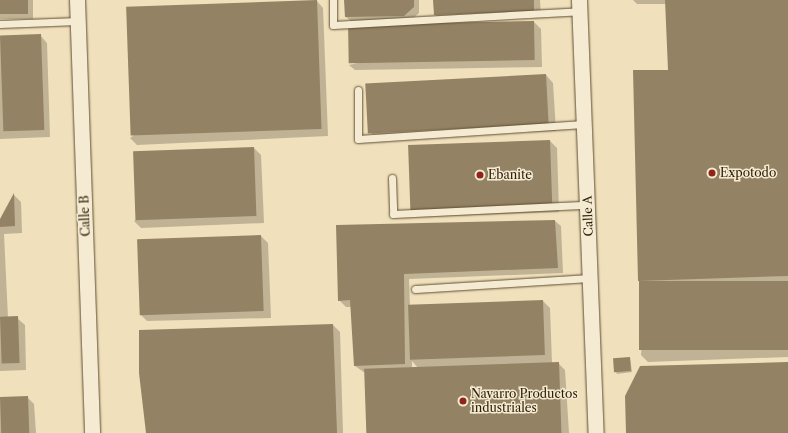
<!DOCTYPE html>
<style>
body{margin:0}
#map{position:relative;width:788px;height:433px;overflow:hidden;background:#f0e0bb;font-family:"Libre Caslon Text",serif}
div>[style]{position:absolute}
.shadow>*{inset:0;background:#0003;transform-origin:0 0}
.building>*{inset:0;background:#938364;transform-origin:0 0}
.roads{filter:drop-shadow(0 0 1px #5e4e33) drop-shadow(0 0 1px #5e4e33)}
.lane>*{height:7px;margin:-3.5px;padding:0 3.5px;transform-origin:3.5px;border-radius:3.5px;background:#f5ebd3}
.street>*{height:15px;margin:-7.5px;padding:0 7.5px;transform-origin:7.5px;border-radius:7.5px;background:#f5ebd3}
.dots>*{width:11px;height:11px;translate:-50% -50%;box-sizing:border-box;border:2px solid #f5ebd3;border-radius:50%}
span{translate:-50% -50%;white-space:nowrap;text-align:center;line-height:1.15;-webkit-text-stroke:3px #f5ebd3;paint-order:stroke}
.poi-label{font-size:12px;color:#2e1e06}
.left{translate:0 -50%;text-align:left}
.street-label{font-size:12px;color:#2e1e06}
</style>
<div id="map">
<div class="shadow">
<div style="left:0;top:0;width:33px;height:19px"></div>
<div style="clip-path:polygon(316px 0,323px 8px,328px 136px,137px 145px,130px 138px)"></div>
<div style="clip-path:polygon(345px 0,419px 0,419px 13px,410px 21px,352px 22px,346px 17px)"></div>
<div style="clip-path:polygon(434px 0,540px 0,541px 17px,442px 21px,434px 14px)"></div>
<div style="clip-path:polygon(633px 0,788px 0,788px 357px,648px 362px,641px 355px,646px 287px,639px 281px,634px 71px,669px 71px,667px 4px,637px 4px)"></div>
<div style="clip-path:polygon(534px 22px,541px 29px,542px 67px,355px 70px,349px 65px)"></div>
<div style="clip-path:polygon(40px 35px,47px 43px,50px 137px,0 139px,0 37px)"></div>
<div style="clip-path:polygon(546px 75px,553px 83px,556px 131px,375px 137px,368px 130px)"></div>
<div style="clip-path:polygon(550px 141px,557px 148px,559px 212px,419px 217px,411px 210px)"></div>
<div style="clip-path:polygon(254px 148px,261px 155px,264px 223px,141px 228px,134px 221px)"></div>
<div style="clip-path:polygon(14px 195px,21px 202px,22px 233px,4px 234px,8px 318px,17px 318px,25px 325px,26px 370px,0 371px,0 221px)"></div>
<div style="clip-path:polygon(evenodd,555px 221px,561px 226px,563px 273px,409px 279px,410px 306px,543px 301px,550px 308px,552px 363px,558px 363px,565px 370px,569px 433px,367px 433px,365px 373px,355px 366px,352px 307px,346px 307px,339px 300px,337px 226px,555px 221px,412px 361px,418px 368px,412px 368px,412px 361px)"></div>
<div style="clip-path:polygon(261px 236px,268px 243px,271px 318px,147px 321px,140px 314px)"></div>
<div style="clip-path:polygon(333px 325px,340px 332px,343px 433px,147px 433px)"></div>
<div style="clip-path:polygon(630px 358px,632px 372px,617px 374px,616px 372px)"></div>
<div style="clip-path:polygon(27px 397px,34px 404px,36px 433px,0 433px,0 398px)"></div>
</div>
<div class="building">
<div style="left:0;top:0;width:28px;height:14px"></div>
<div style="left:317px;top:0;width:129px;height:191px;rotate:88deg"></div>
<div style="clip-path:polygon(344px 0,414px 0,414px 7px,404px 16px,345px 17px)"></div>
<div style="clip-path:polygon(433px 0,534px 0,534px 11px,434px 15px)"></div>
<div style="clip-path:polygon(665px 0,788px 0,788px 276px,638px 281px,633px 70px,668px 70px)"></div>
<div style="left:534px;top:21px;width:39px;height:186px;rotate:89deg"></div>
<div style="left:41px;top:34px;width:96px;height:41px;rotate:88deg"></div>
<div style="left:546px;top:74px;width:50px;height:181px;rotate:87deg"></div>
<div style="left:550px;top:140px;width:65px;height:142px;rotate:88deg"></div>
<div style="left:254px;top:147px;width:69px;height:121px;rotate:88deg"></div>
<div style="clip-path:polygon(14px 193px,15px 226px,0 227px,0 219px)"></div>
<div style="clip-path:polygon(555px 220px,558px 268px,404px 274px,405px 364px,354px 366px,350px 300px,338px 301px,336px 225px)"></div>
<div style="left:261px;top:235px;width:76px;height:124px;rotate:88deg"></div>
<div style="left:788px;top:281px;width:69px;height:149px;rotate:90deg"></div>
<div style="left:543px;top:300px;width:55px;height:135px;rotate:88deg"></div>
<div style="left:18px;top:316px;width:47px;height:18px;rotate:88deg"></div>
<div style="clip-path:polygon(333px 324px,337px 433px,146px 433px,139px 373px,139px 330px)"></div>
<div style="left:630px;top:357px;width:14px;height:17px;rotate:86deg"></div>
<div style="left:559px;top:362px;width:71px;height:195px;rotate:88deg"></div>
<div style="clip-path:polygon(788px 362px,788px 433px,626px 433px,625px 396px,640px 366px)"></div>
<div style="left:28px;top:396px;width:37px;height:28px;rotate:88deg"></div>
</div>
<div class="roads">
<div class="lane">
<div style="left:333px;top:0;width:25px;rotate:90deg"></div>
<div style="left:333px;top:25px;width:247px;rotate:-3.2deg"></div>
<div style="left:0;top:24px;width:78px;rotate:-2.2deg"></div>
<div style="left:358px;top:90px;width:49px;rotate:90deg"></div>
<div style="left:358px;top:139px;width:226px;rotate:-3.8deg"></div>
<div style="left:392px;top:178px;width:36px;rotate:88deg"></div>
<div style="left:393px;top:214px;width:194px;rotate:-2.7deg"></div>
<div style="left:415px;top:289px;width:175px;rotate:-3.6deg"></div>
</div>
<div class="street">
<div style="left:77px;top:0;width:433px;rotate:88deg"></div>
<div style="left:579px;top:0;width:433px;rotate:87.8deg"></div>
</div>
</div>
<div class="dots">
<div style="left:712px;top:173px;background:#8f2418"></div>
<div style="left:480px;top:175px;background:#8f2418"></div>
<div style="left:463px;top:401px;background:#8f2418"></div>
</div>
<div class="poi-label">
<span class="left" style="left:720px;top:173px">Expotodo</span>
<span class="left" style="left:488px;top:175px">Ebanite</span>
<span class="left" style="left:471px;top:401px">Navarro Productos<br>industriales</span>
</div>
<div class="street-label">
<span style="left:85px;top:216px;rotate:-92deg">Calle B</span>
<span style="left:588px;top:216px;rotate:-92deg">Calle A</span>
</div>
</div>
